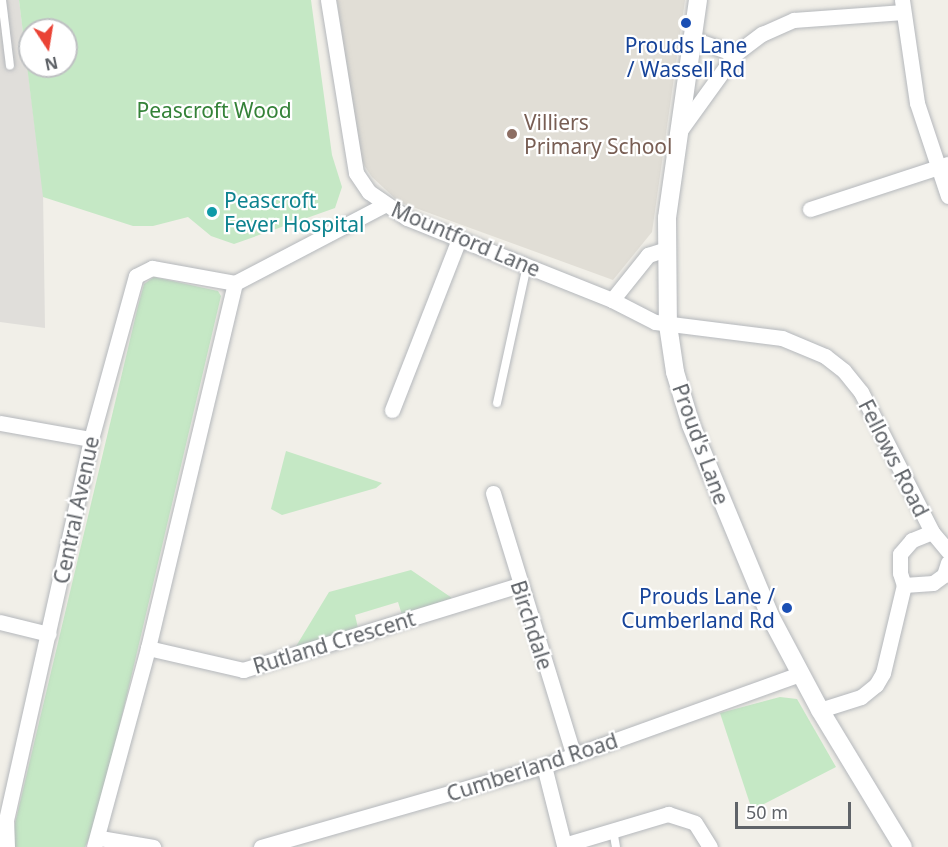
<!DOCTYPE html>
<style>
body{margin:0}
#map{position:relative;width:948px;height:847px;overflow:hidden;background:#f1efe8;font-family:"Noto Sans",sans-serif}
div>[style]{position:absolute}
.industrial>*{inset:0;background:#e0deda}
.education>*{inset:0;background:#e1ded6}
.green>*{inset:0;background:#c5e8c5}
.roads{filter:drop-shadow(0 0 2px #b5b8bc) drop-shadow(0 0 2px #b5b8bc)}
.service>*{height:8px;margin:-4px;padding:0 4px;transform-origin:4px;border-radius:4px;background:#fff}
.minor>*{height:15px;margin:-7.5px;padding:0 7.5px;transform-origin:7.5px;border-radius:7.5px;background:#fff}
.tertiary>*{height:18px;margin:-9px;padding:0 9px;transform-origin:9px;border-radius:9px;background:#fff}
.dots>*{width:16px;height:16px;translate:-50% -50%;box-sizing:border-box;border:3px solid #fff;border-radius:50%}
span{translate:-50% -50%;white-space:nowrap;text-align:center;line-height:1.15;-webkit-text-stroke:4.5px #fff;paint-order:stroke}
.transit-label{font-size:21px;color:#164399}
.right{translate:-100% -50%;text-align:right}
.park-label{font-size:21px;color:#348238}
.education-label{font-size:21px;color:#785e54}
.left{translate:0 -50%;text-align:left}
.culture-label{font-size:21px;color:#0d838f}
.street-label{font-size:21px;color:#5f6368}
.north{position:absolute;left:18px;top:18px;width:60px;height:60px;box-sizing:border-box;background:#fff;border:2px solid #bfc1c3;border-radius:50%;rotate:168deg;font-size:16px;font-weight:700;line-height:24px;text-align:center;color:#5f6368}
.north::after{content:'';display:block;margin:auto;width:21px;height:27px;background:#ea4335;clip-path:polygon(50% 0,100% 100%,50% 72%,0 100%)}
.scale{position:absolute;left:735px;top:802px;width:116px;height:27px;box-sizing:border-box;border:3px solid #5f6368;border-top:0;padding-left:8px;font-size:18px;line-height:21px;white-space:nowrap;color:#5f6368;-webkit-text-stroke:4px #fff;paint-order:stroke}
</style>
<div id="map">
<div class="industrial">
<div style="clip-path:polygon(0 0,19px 0,43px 192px,45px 328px,0 322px)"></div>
</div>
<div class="education">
<div style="clip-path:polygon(337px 0,685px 0,652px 232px,613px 280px,399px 202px,372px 177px,360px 159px)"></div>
</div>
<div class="green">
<div style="clip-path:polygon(evenodd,19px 0,311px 0,332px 155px,342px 187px,335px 208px,234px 244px,211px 236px,188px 217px,153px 226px,133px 226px,43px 197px,19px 0,30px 30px,66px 30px,66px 66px,30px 66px,30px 30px)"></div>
<div style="clip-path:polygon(154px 277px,218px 291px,221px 296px,97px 822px,85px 847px,14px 847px,12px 836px,138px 306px,144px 284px)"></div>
<div style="clip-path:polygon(286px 451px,382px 483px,376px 488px,282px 515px,271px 509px)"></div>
<div style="clip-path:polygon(411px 570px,452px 598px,402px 615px,398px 602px,355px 615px,358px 628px,295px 648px,329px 592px)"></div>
<div style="clip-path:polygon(780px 697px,797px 699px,836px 767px,752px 810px,720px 713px)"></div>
</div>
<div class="roads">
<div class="service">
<div style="left:2px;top:0;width:66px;rotate:83.1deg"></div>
<div style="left:497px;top:403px;width:141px;rotate:-77.7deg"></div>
<div style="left:613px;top:830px;width:17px;rotate:80deg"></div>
</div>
<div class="minor">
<div style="left:328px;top:0;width:175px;rotate:80.8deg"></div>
<div style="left:356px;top:173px;width:23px;rotate:56deg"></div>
<div style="left:369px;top:192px;width:46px;rotate:34.4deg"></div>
<div style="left:407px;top:218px;width:221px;rotate:21.8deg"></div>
<div style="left:612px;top:300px;width:48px;rotate:27.1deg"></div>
<div style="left:655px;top:322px;width:128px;rotate:7.2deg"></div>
<div style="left:782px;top:338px;width:47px;rotate:22.7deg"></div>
<div style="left:825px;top:356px;width:24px;rotate:38deg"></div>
<div style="left:844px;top:371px;width:27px;rotate:51deg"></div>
<div style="left:861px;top:392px;width:157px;rotate:63.1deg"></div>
<div style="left:932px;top:532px;width:25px;rotate:50deg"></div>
<div style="left:902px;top:0;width:104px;rotate:81.7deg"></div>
<div style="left:917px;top:103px;width:98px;rotate:71.6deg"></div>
<div style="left:693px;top:39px;width:45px;rotate:19.7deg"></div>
<div style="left:681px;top:129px;width:92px;rotate:-54.2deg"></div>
<div style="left:735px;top:54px;width:34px;rotate:-37deg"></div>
<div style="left:762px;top:34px;width:35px;rotate:-24deg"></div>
<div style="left:794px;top:20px;width:109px;rotate:-4.2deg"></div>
<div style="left:810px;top:209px;width:145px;rotate:-18.1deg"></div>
<div style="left:612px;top:300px;width:58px;rotate:-51.3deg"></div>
<div style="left:648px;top:255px;width:19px;rotate:-18deg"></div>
<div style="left:392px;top:410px;width:184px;rotate:-68.6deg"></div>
<div style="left:0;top:423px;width:92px;rotate:10deg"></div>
<div style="left:493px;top:493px;width:275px;rotate:72.9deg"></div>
<div style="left:932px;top:532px;width:22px;rotate:158deg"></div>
<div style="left:912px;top:540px;width:18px;rotate:131deg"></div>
<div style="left:900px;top:554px;width:19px;rotate:90deg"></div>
<div style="left:900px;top:573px;width:13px;rotate:72deg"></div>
<div style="left:904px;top:585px;width:29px;rotate:-4deg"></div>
<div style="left:933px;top:583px;width:14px;rotate:-36deg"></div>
<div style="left:944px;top:575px;width:13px;rotate:-72deg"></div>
<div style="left:0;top:622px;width:50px;rotate:13.8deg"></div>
<div style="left:148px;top:648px;width:98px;rotate:13deg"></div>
<div style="left:243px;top:670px;width:289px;rotate:-17.1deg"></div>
<div style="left:820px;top:710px;width:43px;rotate:-17.6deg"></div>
<div style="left:861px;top:697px;width:19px;rotate:-39deg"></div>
<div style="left:876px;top:685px;width:14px;rotate:-60deg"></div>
<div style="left:883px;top:673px;width:90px;rotate:-76.6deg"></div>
<div style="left:544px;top:766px;width:81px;rotate:75.8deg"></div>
<div style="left:564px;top:845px;width:109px;rotate:-16.6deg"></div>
<div style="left:668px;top:814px;width:28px;rotate:18deg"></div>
<div style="left:695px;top:823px;width:28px;rotate:58deg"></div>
<div style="left:100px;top:838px;width:54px;rotate:9.6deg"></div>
<div style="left:7px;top:847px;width:27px;rotate:-92deg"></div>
<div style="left:6px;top:820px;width:390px;rotate:-77.4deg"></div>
<div style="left:91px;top:439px;width:169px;rotate:-74.6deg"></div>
<div style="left:136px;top:276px;width:18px;rotate:-27deg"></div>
<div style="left:152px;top:268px;width:84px;rotate:10.2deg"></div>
<div style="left:235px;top:283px;width:168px;rotate:-27.6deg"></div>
<div style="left:94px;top:847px;width:206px;rotate:-74.8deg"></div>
<div style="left:148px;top:648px;width:375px;rotate:-76.6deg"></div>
<div style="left:261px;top:847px;width:294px;rotate:-16deg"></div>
<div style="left:544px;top:766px;width:272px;rotate:-19.8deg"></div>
</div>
<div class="tertiary">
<div style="left:698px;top:0;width:220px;rotate:98.1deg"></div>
<div style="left:667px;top:218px;width:107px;rotate:89.5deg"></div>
<div style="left:668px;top:325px;width:48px;rotate:81.5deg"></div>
<div style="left:675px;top:372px;width:55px;rotate:73.2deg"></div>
<div style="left:691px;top:425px;width:207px;rotate:67.5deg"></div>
<div style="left:770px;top:616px;width:106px;rotate:62deg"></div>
<div style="left:820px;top:710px;width:160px;rotate:58.8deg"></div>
</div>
</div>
<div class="dots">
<div style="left:686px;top:23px;background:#1a4fb4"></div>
<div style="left:512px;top:134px;background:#8d6e63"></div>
<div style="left:212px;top:212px;background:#0f9aa8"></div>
<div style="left:787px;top:608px;background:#1a4fb4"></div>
</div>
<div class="transit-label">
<span style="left:686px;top:57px">Prouds Lane<br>/ Wassell Rd</span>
<span class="right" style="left:775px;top:608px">Prouds Lane /<br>Cumberland Rd</span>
</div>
<div class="park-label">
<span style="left:214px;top:110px">Peascroft Wood</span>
</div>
<div class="education-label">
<span class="left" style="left:524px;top:134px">Villiers<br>Primary School</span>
</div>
<div class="culture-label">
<span class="left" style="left:224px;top:212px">Peascroft<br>Fever Hospital</span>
</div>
<div class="street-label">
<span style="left:466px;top:239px;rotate:23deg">Mountford Lane</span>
<span style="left:701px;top:444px;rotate:70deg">Proud's Lane</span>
<span style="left:894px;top:458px;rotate:63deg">Fellows Road</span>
<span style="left:76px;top:510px;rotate:-78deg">Central Avenue</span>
<span style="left:532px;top:625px;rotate:72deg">Birchdale</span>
<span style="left:334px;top:642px;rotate:-17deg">Rutland Crescent</span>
<span style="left:532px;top:767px;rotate:-18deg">Cumberland Road</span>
</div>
<div class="north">N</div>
<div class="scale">50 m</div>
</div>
